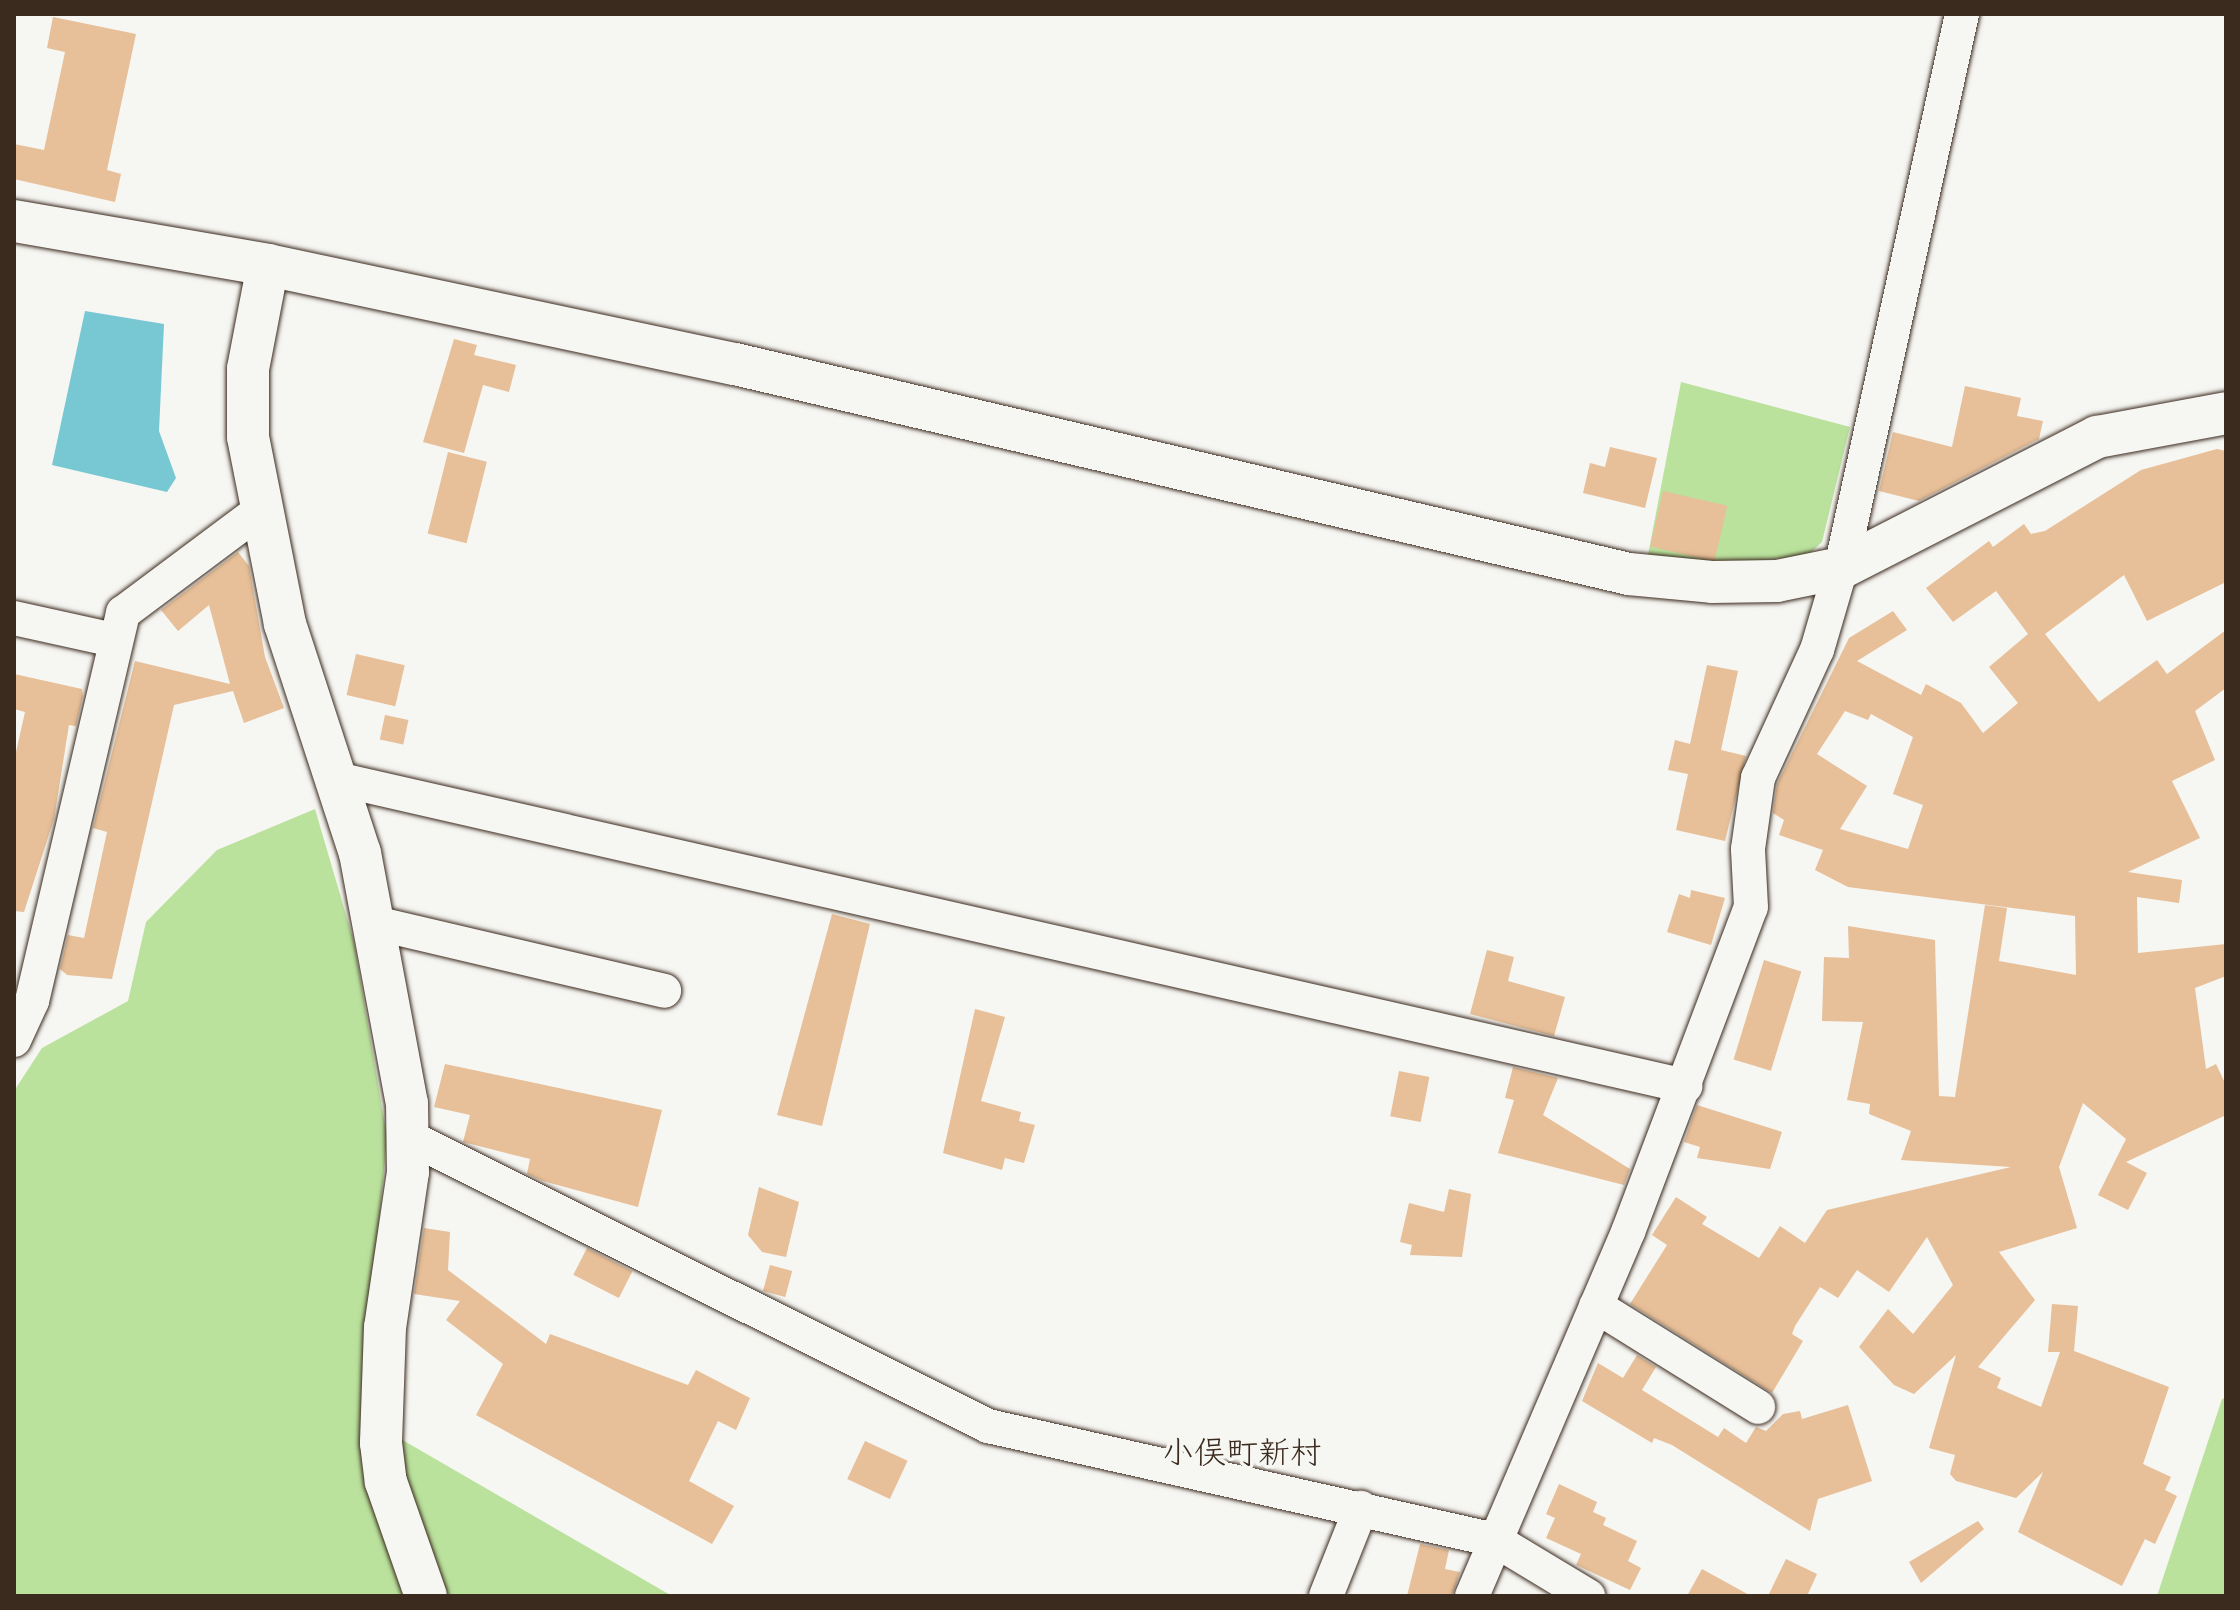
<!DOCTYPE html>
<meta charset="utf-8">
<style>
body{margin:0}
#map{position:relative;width:2240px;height:1610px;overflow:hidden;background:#f6f6f2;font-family:"Indie Flower","Klee One",sans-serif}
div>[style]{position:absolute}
.green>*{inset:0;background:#bae29d}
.water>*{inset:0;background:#78c8d3}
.building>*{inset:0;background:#e7bf98;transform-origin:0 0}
.roads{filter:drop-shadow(0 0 2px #3b2a1e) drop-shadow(0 0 2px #3b2a1e)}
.minor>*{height:34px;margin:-17px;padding:0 17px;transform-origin:17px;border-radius:17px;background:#f6f6f2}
.tertiary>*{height:42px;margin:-21px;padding:0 21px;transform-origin:21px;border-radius:21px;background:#f6f6f2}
span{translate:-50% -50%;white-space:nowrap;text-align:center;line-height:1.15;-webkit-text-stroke:7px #f6f6f2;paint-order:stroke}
.quarter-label{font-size:32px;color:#3b2a1e}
.frame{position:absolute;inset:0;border:16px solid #3b2a1e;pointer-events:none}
</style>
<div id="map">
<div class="green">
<div style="clip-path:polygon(1681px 382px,1850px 427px,1822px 542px,1807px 556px,1731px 563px,1648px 555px)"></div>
<div style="clip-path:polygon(315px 809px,354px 942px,387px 1137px,361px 1416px,672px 1596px,14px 1596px,14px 1091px,42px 1048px,128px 1001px,146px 922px,217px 850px)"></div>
<div style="clip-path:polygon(2226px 1398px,2226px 1596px,2157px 1596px,2222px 1399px)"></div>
</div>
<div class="water">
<div style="clip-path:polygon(85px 311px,164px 324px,159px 431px,176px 478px,167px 492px,52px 465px)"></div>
</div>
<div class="building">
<div style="clip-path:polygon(53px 17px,136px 34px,107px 170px,121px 174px,115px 202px,14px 179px,14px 144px,44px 150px,65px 52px,47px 48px)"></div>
<div style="clip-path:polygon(454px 339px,477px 345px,474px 355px,516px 365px,509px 392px,483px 385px,464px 453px,423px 442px)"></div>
<div style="clip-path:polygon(1965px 386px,2021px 398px,2017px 416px,2043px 421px,2039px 439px,1919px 501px,1879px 491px,1893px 432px,1952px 447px)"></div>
<div style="clip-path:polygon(1610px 447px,1657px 458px,1645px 508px,1583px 493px,1590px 463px,1605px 467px)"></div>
<div style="clip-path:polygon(evenodd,2217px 449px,2226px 451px,2226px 582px,2147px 621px,2124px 575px,2045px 634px,2099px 702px,2157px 660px,2167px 674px,2226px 630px,2226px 688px,2195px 711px,2215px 760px,2172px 781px,2200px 838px,2128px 872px,2182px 880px,2179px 903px,2137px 897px,2138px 953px,2226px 944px,2226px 976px,2195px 988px,2206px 1069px,2216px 1064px,2226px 1085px,2226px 1115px,2126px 1162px,2147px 1173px,2128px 1210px,2098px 1195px,2126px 1139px,2083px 1103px,2059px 1167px,2077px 1228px,1999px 1252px,2035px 1300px,1978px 1367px,2001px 1378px,1997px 1388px,2041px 1407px,2060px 1352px,2048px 1352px,2052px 1304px,2078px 1306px,2074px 1351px,2169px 1387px,2143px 1464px,2171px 1477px,2165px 1490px,2177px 1496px,2155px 1544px,2145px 1539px,2122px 1586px,2018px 1532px,2043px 1472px,2016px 1498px,1956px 1481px,1950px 1474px,1955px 1455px,1929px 1448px,1956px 1355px,1914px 1394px,1894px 1385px,1859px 1347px,1888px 1309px,1913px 1334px,1953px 1285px,1927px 1237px,1889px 1292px,1857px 1270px,1838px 1298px,1820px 1287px,1795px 1326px,1792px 1334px,1803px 1341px,1772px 1393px,1630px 1304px,1667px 1245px,1652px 1235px,1676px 1197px,1707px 1217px,1702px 1224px,1759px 1258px,1780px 1226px,1805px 1243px,1827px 1210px,2011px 1167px,1901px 1160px,1911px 1131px,1869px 1114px,1870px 1104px,1847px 1100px,1863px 1022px,1822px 1021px,1824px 957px,1849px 958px,1848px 926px,1935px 940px,1939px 1096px,1955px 1097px,1985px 905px,2007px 908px,1999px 961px,2076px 975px,2075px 916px,1848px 887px,1815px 870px,1823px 850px,1779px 835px,1784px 820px,1773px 813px,1777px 784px,1849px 638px,1893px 611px,1907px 630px,1857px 661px,1921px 695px,1926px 684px,1961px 703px,1983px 733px,2018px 703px,1989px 667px,2028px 634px,1996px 591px,1953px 622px,1926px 588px,1989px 541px,1993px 547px,2024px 524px,2031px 534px,2045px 531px,2141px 470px,2217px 449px,1845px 711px,1868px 720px,1871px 714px,1913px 737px,1893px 794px,1923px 805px,1908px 849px,1840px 829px,1867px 786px,1817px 754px,1845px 711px)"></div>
<div style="left:448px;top:452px;width:40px;height:84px;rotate:14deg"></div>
<div style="left:1663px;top:491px;width:66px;height:57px;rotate:13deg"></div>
<div style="clip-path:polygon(238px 552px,249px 566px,265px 657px,284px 708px,244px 723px,233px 691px,174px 705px,112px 979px,67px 975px,60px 969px,68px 935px,84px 938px,107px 832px,93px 828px,135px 661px,230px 684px,209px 605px,178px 631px,161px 610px)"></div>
<div style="left:356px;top:654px;width:50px;height:42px;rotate:13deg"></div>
<div style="clip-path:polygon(1707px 665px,1738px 671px,1721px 750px,1746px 756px,1725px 841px,1676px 830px,1688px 774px,1668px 770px,1675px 740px,1690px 744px)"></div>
<div style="clip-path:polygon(14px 674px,82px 689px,83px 696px,76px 726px,69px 725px,54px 819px,24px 912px,14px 911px,14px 761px,25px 712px,14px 709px)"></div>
<div style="left:385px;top:715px;width:24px;height:25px;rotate:12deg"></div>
<div style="clip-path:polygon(1691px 890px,1725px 898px,1711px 945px,1667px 932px,1679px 894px,1690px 898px)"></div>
<div style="clip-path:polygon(832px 914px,870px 924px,822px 1126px,777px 1115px)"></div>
<div style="clip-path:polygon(1487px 950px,1514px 957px,1508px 981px,1565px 997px,1554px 1036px,1470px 1014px)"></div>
<div style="left:1764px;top:960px;width:39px;height:104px;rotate:17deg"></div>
<div style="clip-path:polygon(975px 1009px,1005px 1017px,981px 1101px,1021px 1112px,1019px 1121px,1035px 1125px,1024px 1163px,1005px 1158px,1002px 1170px,943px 1153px)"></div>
<div style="clip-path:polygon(445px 1064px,662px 1110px,638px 1207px,543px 1181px,527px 1174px,530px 1159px,463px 1142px,470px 1115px,434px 1107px)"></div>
<div style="clip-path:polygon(1513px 1067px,1558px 1078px,1543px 1115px,1630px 1169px,1624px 1185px,1498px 1153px,1514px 1100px,1505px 1098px)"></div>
<div style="left:1399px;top:1071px;width:31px;height:46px;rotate:11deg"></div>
<div style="clip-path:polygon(1697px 1105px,1782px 1132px,1770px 1169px,1697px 1158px,1700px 1147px,1684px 1142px)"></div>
<div style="clip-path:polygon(759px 1187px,799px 1202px,786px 1257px,762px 1252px,748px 1235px)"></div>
<div style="clip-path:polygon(1449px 1189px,1471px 1194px,1462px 1257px,1410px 1255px,1412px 1245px,1400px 1242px,1409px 1203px,1444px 1212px)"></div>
<div style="clip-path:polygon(424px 1228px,450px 1232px,448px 1270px,546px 1344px,550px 1334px,688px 1385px,696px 1370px,750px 1398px,736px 1430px,718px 1421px,689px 1481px,734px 1506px,712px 1544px,476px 1415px,503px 1364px,446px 1320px,460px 1301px,414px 1294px)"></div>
<div style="left:587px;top:1248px;width:51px;height:30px;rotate:27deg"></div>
<div style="left:770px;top:1265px;width:23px;height:27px;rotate:15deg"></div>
<div style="clip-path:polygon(1637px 1355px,1656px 1367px,1642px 1390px,1718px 1437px,1724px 1428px,1746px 1443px,1756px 1427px,1766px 1431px,1783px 1414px,1800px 1411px,1802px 1419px,1848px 1405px,1872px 1481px,1818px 1499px,1810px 1531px,1672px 1445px,1654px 1438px,1652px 1443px,1582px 1401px,1598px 1363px,1623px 1378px)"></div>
<div style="left:865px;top:1441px;width:47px;height:42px;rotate:25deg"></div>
<div style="clip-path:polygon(1559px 1484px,1597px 1502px,1593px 1512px,1606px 1518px,1603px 1525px,1637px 1541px,1628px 1561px,1641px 1568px,1630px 1590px,1576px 1565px,1581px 1554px,1546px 1538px,1555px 1518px,1546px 1514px)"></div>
<div style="clip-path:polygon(1978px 1521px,1984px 1529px,1921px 1583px,1909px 1562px)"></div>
<div style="clip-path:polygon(1420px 1544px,1449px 1550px,1445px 1569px,1460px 1572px,1452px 1596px,1407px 1596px)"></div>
<div style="clip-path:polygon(1786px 1559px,1817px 1574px,1807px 1596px,1768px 1596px)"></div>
<div style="clip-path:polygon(1702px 1569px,1751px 1596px,1687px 1596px)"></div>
</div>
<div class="roads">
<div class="minor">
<div style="left:14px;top:618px;width:102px;rotate:12.4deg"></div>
<div style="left:337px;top:779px;width:1383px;rotate:12.83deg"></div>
<div style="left:375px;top:923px;width:297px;rotate:13.2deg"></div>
<div style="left:14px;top:1040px;width:43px;rotate:-65.2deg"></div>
<div style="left:32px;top:1001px;width:399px;rotate:-76.8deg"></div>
<div style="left:123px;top:613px;width:174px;rotate:-36.8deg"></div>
<div style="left:411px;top:1138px;width:645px;rotate:26.53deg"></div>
<div style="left:988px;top:1426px;width:520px;rotate:12.67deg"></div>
<div style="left:1495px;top:1540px;width:109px;rotate:31.1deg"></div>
<div style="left:1596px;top:1306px;width:191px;rotate:31.9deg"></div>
<div style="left:1326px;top:1596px;width:95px;rotate:-68.3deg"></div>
<div style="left:1472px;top:1596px;width:396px;rotate:-66.8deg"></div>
<div style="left:1628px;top:1232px;width:347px;rotate:-69.3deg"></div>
<div style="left:1751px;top:907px;width:58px;rotate:-93deg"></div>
<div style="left:1748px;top:849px;width:72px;rotate:-82deg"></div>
<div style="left:1758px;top:778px;width:141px;rotate:-65.3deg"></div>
<div style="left:1817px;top:650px;width:85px;rotate:-73.7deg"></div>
<div style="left:1841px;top:568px;width:567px;rotate:-77.68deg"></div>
</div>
<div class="tertiary">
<div style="left:14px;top:221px;width:258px;rotate:9.8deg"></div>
<div style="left:268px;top:265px;width:477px;rotate:12deg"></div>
<div style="left:735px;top:364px;width:918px;rotate:13.22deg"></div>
<div style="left:1629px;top:574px;width:83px;rotate:5.5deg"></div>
<div style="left:1712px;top:582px;width:65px;rotate:-0.9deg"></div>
<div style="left:1777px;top:581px;width:65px;rotate:-11.5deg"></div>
<div style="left:1841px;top:568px;width:288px;rotate:-27.1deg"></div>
<div style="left:2097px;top:437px;width:131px;rotate:-10.5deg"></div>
<div style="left:268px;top:265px;width:106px;rotate:100.9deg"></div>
<div style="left:248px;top:369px;width:68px;rotate:90deg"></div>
<div style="left:248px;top:437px;width:191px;rotate:78.8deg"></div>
<div style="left:285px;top:624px;width:241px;rotate:71.9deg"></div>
<div style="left:360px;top:853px;width:254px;rotate:79.4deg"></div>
<div style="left:407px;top:1103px;width:69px;rotate:89.2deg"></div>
<div style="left:408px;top:1172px;width:157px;rotate:98.4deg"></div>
<div style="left:385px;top:1327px;width:116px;rotate:92deg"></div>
<div style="left:381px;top:1443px;width:39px;rotate:83deg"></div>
<div style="left:386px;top:1482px;width:121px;rotate:70.7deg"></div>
</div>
</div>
<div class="quarter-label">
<span style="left:1242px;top:1456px">小俣町新村</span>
</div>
<div class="frame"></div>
</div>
